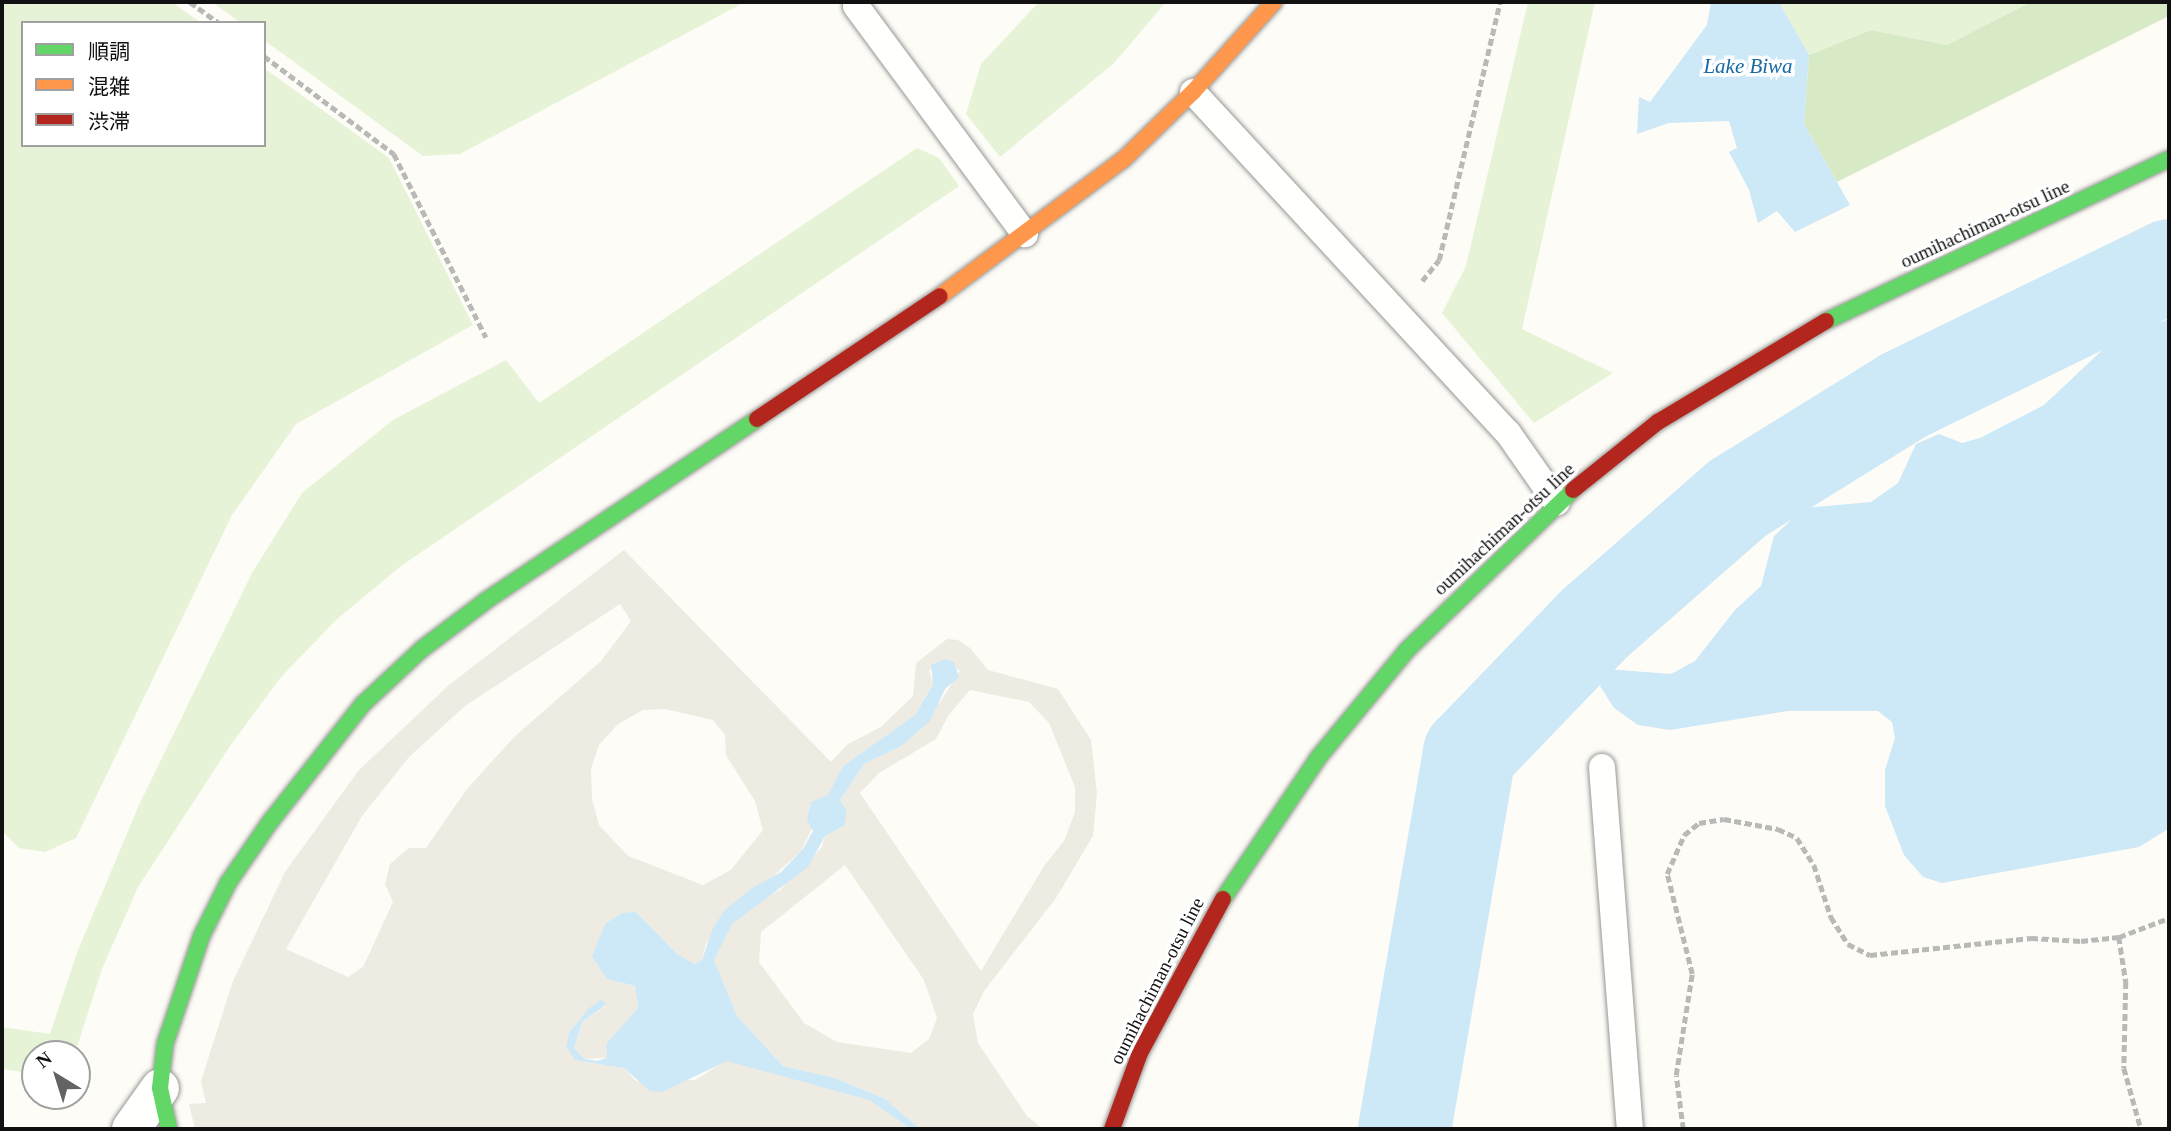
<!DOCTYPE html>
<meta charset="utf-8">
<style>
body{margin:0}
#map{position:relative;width:2171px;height:1131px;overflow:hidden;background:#fdfcf7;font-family:"Times New Roman","Noto Sans JP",serif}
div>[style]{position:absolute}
.green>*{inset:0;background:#e7f3d7}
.forest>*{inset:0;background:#d8eac5}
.plaza>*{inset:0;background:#edebe2}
.water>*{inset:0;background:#cde8f7}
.river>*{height:93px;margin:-46.5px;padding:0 46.5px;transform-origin:46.5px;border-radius:46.5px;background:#cde8f7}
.path>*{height:4.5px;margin-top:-2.25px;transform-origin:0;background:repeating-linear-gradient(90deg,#b9b9b8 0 7px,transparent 0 10.5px)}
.roads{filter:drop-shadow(0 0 2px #979795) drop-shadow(0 0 2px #979795)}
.lane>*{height:26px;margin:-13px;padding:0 13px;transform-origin:13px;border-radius:13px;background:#fffffe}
.street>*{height:38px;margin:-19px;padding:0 19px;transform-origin:19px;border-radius:19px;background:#fffffe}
.fast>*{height:16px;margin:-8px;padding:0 8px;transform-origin:8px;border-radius:8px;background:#63d668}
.slow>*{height:16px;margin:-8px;padding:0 8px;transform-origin:8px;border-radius:8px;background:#ff974d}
.jam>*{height:16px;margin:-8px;padding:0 8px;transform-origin:8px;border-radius:8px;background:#b3261e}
span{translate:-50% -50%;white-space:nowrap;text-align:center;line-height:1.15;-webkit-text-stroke:7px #fff;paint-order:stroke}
.street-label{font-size:19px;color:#111}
.water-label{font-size:21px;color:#1768a6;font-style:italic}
.frame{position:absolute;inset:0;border:4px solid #111;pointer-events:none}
.legend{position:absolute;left:21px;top:21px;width:245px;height:126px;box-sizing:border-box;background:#fff;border:2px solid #a0a0a0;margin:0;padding:9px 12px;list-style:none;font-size:21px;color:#111}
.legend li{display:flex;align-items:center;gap:14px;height:35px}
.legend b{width:35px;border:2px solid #a0a0a0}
.north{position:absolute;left:21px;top:1040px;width:70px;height:70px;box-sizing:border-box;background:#fff;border:2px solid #a0a0a0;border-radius:50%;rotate:322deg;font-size:19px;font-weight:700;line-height:28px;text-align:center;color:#111}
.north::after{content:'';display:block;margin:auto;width:24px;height:32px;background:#646362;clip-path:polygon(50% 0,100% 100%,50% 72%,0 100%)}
</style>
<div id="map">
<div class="green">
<div style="clip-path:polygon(2px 2px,172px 2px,201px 23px,23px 23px,23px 145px,264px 145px,264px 68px,389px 158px,473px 325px,296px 424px,232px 515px,76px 838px,45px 852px,19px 848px,2px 831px)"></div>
<div style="clip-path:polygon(212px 2px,745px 2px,460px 154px,423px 156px,264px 40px,264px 23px,241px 23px)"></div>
<div style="clip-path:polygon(1039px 2px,1166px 2px,1114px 63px,1000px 157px,966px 114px,981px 64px)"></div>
<div style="clip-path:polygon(1528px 2px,1595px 2px,1522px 329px,1613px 373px,1534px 423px,1442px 313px,1466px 266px)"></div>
<div style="clip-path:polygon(1779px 2px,2031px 2px,1947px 45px,1871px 30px,1809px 55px)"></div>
<div style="clip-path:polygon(917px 148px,939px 158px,959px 186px,401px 566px,336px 620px,281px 677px,230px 746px,138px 887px,102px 969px,76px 1050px,35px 1054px,35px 1074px,2px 1069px,2px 1027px,50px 1034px,78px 950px,139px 805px,252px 573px,302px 493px,393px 420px,506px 360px,539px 403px)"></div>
</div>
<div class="forest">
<div style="clip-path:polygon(2031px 2px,2169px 2px,2169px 16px,1837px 182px,1804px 124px,1809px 55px,1871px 30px,1947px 45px)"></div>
</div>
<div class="plaza">
<div style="clip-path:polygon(evenodd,624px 550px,831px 762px,848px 744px,881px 727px,913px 696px,916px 663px,947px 639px,958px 640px,970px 648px,988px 670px,1058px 689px,1091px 740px,1097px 793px,1093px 836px,1056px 898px,984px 991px,973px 1014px,978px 1043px,1027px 1116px,1043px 1129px,920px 1129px,885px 1099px,835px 1078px,783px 1066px,737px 1016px,714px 960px,731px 924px,755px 903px,780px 890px,822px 847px,825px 836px,844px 826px,840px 800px,864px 764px,901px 746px,940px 702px,960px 671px,945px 659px,929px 670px,933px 683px,915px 715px,843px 766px,801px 851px,768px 881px,752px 888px,706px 944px,702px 960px,695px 964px,677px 954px,636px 912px,618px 982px,635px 986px,638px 1009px,606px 1044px,607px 1058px,585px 1059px,574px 1048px,582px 1022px,606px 1006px,602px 999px,570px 1033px,575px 1060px,624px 1068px,636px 1081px,695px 1080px,727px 1060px,869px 1100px,911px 1129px,195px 1129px,189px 1104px,206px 1103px,201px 1081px,233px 981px,285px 872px,359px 770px,449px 685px,624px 550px,620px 604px,631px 621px,601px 661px,514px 737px,467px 789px,426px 848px,409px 848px,390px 864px,385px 884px,393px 902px,363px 967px,348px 977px,286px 949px,362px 816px,409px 757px,465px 706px,620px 604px,624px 550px,970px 690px,1029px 702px,1049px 723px,1075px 787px,1075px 812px,1064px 841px,1044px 866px,981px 971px,860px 793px,879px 773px,936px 739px,948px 716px,970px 690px,624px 550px,665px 709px,713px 720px,725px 735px,726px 755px,755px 801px,763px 830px,731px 870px,703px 885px,628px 856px,599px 825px,592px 799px,591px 769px,599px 745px,618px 724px,643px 710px,665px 709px,624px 550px,845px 865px,924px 980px,937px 1018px,929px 1039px,911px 1053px,837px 1042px,804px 1023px,759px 962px,761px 932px,845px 865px)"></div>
</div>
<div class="water">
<div style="clip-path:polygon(1711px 2px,1779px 2px,1809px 55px,1804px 124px,1850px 205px,1795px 232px,1777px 211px,1758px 223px,1749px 190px,1729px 152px,1737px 148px,1729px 121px,1669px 123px,1637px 134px,1639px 97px,1650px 102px,1707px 25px)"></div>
<div style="clip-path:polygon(2169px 319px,2168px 829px,2139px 847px,1942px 883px,1923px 877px,1904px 855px,1885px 806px,1885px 770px,1895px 738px,1892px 722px,1878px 711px,1788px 711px,1670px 730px,1638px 725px,1614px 708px,1600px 686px,1606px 669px,1671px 674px,1695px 661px,1735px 610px,1761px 586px,1774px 536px,1804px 508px,1871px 502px,1898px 483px,1916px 444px,1939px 434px,1962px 443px,1980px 438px,2044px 405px,2113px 340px)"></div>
<div style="clip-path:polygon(945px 659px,954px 662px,959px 677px,945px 689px,930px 721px,901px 746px,864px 764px,840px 800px,847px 812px,844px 826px,825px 836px,808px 867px,732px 924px,714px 960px,737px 1016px,783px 1066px,835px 1078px,885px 1099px,920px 1129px,911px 1129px,869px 1100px,727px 1061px,662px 1092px,650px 1091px,624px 1068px,575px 1060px,566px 1047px,569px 1033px,588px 1009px,602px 999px,606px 1005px,582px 1022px,574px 1048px,585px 1059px,597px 1061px,607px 1058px,606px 1044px,638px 1008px,635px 986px,607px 979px,592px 956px,605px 924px,622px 913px,636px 912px,677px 954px,695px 964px,702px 960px,713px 928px,724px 911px,752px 888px,781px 872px,803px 849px,813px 831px,807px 819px,811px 802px,828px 795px,843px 766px,915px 715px,933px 684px,931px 665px)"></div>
</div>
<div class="river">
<div style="left:1404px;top:1129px;width:382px;rotate:-80.2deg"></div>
<div style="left:1469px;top:753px;width:179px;rotate:-46.1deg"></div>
<div style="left:1593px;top:624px;width:191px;rotate:-41.2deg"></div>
<div style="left:1737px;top:498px;width:195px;rotate:-31.8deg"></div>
<div style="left:1903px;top:395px;width:296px;rotate:-26deg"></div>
</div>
<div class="path">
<div style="left:190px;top:2px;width:36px;rotate:36deg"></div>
<div style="left:264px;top:56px;width:163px;rotate:37deg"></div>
<div style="left:394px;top:154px;width:205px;rotate:63.3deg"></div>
<div style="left:1422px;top:281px;width:27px;rotate:-51deg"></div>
<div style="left:1439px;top:260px;width:265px;rotate:-76.7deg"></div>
<div style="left:2119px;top:937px;width:46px;rotate:81.2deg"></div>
<div style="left:2126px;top:982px;width:86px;rotate:91.3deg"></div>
<div style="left:2124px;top:1068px;width:63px;rotate:74.4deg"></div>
<div style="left:1683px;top:1129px;width:54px;rotate:-97.4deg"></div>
<div style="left:1676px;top:1075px;width:102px;rotate:-81deg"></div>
<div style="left:1692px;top:974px;width:103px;rotate:-104deg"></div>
<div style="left:1667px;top:874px;width:43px;rotate:-66.4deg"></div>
<div style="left:1684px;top:835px;width:19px;rotate:-39deg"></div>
<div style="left:1699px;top:823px;width:25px;rotate:-9deg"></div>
<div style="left:1724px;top:819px;width:55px;rotate:10.5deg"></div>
<div style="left:1778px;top:829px;width:21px;rotate:25deg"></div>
<div style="left:1797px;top:838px;width:32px;rotate:58deg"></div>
<div style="left:1814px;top:865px;width:55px;rotate:71.9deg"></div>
<div style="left:1831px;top:917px;width:32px;rotate:58deg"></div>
<div style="left:1848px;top:944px;width:25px;rotate:27deg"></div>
<div style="left:1870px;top:955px;width:162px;rotate:-6deg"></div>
<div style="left:2031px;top:938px;width:50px;rotate:3.4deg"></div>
<div style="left:2081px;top:941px;width:38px;rotate:-6deg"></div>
<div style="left:2119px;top:937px;width:53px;rotate:-20.8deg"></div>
</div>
<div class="roads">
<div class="lane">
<div style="left:856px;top:6px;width:284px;rotate:53.5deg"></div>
<div style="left:1193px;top:92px;width:464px;rotate:47.3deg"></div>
<div style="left:1508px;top:433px;width:85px;rotate:55deg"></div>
<div style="left:1602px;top:767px;width:363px;rotate:85.6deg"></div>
</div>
<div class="street">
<div style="left:131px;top:1129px;width:50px;rotate:-54.7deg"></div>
</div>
<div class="fast">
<div style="left:1826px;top:321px;width:379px;rotate:-25.3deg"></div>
<div style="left:1223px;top:899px;width:170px;rotate:-56deg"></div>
<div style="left:1318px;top:758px;width:140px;rotate:-50.5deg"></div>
<div style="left:1407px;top:650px;width:231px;rotate:-43.9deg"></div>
<div style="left:169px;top:1129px;width:42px;rotate:-102.4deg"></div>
<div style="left:160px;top:1088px;width:44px;rotate:-83.5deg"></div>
<div style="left:165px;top:1044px;width:115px;rotate:-71.3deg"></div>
<div style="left:202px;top:935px;width:58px;rotate:-63.4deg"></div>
<div style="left:228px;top:883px;width:74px;rotate:-55.5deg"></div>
<div style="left:270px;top:822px;width:150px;rotate:-51.8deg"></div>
<div style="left:363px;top:704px;width:81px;rotate:-43deg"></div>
<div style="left:422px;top:649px;width:81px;rotate:-37deg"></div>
<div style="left:487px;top:600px;width:325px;rotate:-33.8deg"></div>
</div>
<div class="slow">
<div style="left:940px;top:296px;width:229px;rotate:-36.7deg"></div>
<div style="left:1124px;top:159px;width:96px;rotate:-44.2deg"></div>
<div style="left:1193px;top:92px;width:121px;rotate:-48deg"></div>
</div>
<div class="jam">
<div style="left:757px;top:419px;width:220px;rotate:-33.9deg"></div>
<div style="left:1573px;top:490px;width:109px;rotate:-38.7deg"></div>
<div style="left:1658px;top:422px;width:196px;rotate:-31deg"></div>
<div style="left:1112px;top:1129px;width:81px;rotate:-69.8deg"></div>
<div style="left:1140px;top:1053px;width:175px;rotate:-61.7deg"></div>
</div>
</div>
<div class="street-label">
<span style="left:1985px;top:224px;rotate:-25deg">oumihachiman-otsu line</span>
<span style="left:1504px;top:529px;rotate:-43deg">oumihachiman-otsu line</span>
<span style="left:1157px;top:981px;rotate:-63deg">oumihachiman-otsu line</span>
</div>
<div class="water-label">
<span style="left:1748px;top:66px">Lake Biwa</span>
</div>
<div class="frame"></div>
<ul class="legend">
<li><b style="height:9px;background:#63d668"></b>順調</li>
<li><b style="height:9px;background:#ff974d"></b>混雑</li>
<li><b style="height:9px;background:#b3261e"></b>渋滞</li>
</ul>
<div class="north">N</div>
</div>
